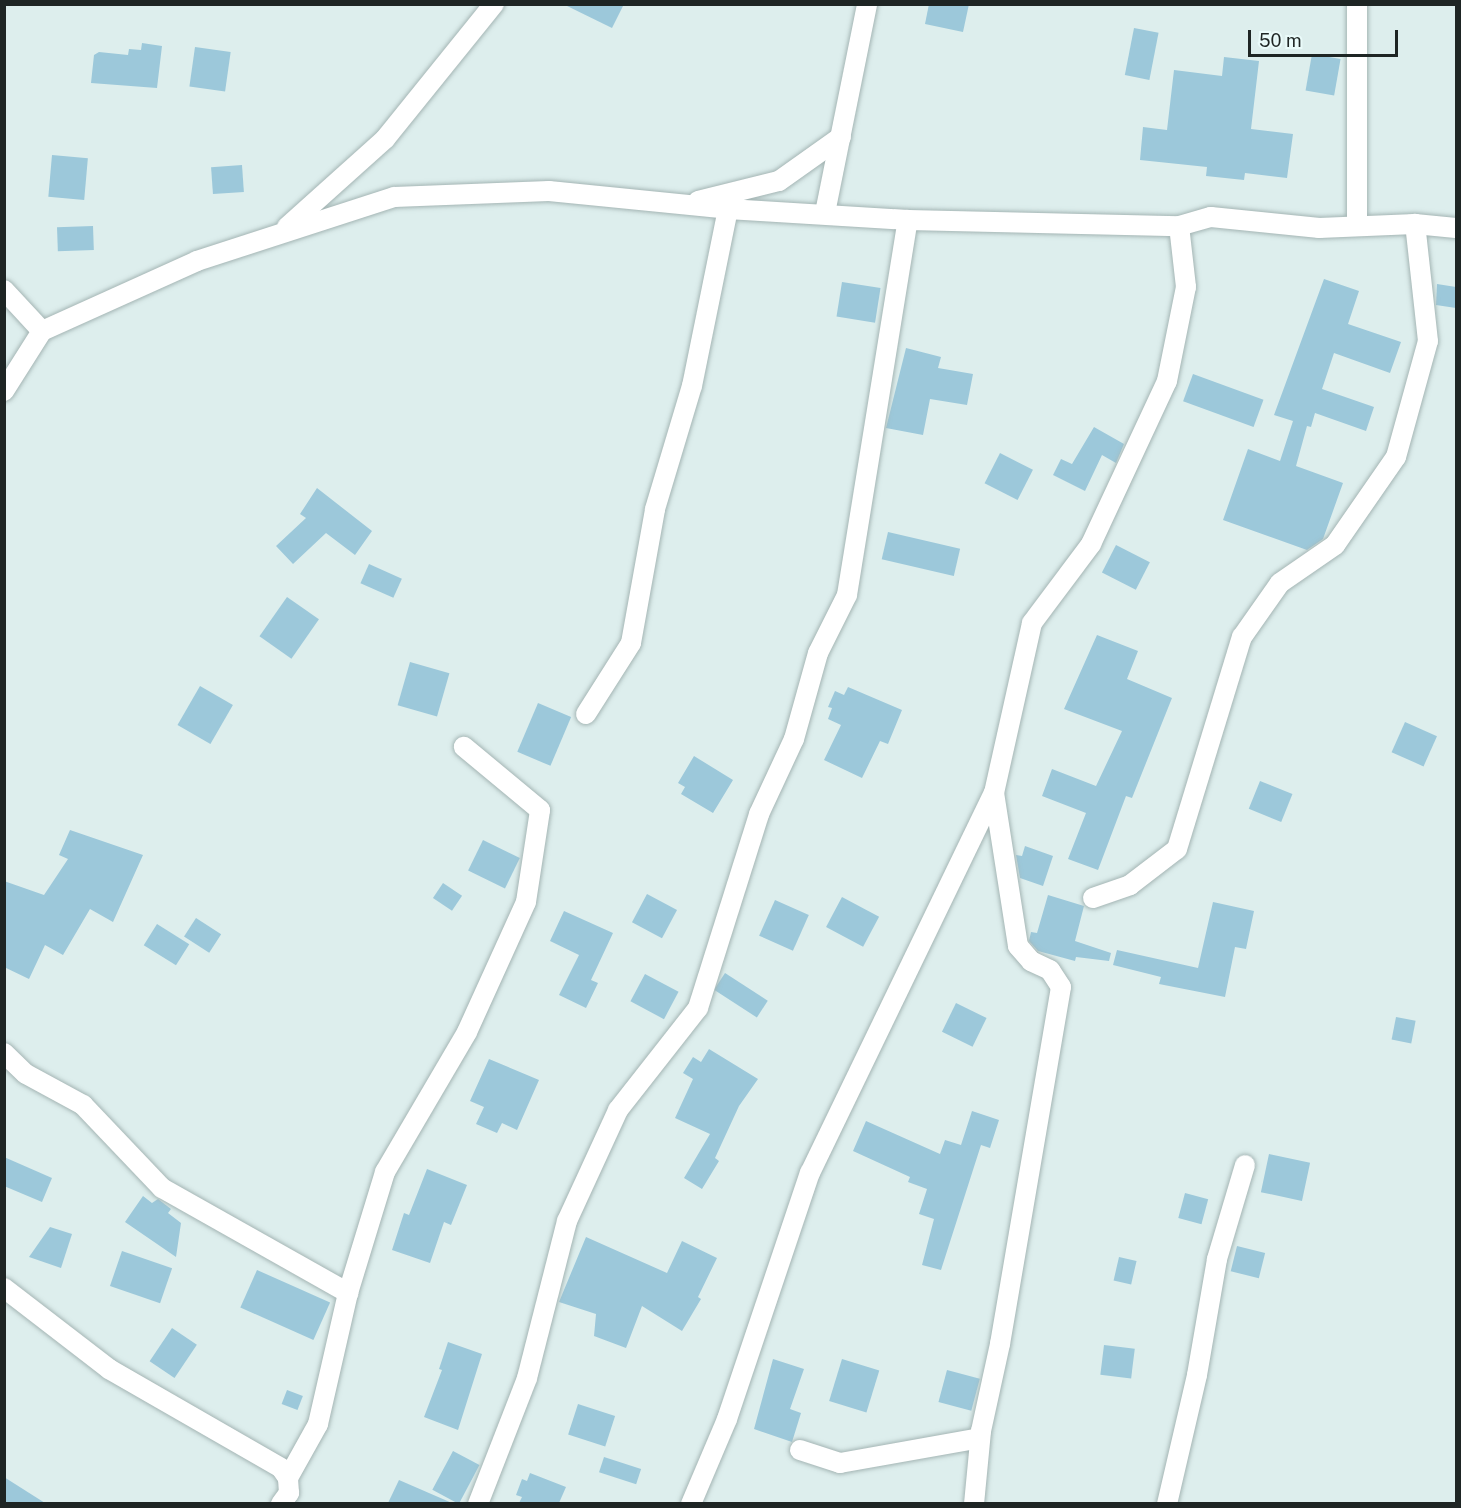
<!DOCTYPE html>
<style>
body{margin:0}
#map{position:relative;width:1461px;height:1508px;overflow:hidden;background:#ddeeed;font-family:"Public Sans",sans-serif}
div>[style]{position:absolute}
.building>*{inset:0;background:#9cc8da;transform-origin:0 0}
.roads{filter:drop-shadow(0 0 2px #a4b5b4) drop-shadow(0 0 2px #a4b5b4)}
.street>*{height:20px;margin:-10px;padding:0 10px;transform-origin:10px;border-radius:10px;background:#fff}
span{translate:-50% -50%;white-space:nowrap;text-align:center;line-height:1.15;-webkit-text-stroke:6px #eafbfa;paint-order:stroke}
.frame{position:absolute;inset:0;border:6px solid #1e2524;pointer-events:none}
.scale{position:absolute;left:1248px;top:30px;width:150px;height:27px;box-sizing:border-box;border:3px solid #1e2524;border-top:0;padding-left:8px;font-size:18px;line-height:21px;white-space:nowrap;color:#1e2524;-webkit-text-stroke:4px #eafbfa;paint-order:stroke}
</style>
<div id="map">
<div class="building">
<div style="clip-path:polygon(563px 4px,624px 4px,612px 28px)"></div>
<div style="clip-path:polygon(929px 4px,969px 4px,963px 32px,925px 24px)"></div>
<div style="left:1134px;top:28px;width:25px;height:48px;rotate:11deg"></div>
<div style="clip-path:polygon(142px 43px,162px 46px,157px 88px,91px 83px,94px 55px,99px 52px,128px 55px,129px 49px,141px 50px)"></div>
<div style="left:195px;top:47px;width:36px;height:40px;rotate:8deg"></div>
<div style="left:1312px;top:54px;width:29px;height:37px;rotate:10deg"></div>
<div style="clip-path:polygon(1224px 57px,1259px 61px,1251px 129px,1293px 134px,1287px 178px,1245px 173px,1244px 180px,1206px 176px,1207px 167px,1140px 160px,1143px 127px,1167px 130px,1174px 70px,1222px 76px)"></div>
<div style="left:52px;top:155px;width:36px;height:42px;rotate:5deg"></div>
<div style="left:242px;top:165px;width:27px;height:31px;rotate:86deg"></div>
<div style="left:93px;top:226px;width:24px;height:36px;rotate:88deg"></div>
<div style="clip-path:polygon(1324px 279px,1359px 291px,1348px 324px,1401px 342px,1390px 373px,1334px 353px,1322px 389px,1374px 407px,1366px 431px,1315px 413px,1311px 427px,1307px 426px,1296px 466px,1343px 483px,1323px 539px,1307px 550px,1223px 520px,1248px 449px,1280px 461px,1293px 421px,1274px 415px)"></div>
<div style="left:842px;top:282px;width:39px;height:35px;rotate:9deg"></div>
<div style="clip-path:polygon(1437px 284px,1456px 287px,1456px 308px,1436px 305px)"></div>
<div style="clip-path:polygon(906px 348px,941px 357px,938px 368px,973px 374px,967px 405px,930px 399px,923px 435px,886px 428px)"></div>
<div style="left:1193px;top:374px;width:75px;height:29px;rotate:20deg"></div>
<div style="clip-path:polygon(1094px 427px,1124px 444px,1116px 463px,1102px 455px,1085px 491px,1053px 475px,1061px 459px,1072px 464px)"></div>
<div style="left:1000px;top:453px;width:37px;height:34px;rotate:27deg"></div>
<div style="clip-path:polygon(317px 488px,372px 531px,355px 555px,326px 533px,293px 564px,276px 546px,306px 518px,300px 514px)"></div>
<div style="left:888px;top:532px;width:74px;height:28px;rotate:13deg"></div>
<div style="left:1116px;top:545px;width:38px;height:31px;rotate:27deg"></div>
<div style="left:369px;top:564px;width:36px;height:21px;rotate:24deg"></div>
<div style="left:287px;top:597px;width:39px;height:48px;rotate:35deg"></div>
<div style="clip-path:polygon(1097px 635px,1138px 651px,1127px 679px,1172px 698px,1132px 798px,1126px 796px,1098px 870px,1068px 859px,1086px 813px,1042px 796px,1052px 769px,1096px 786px,1122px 731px,1064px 709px)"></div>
<div style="left:410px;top:662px;width:41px;height:45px;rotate:16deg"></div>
<div style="left:200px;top:686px;width:38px;height:45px;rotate:30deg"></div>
<div style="clip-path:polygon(848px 687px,902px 710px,888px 744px,880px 741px,862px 778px,824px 760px,841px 725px,828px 719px,832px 708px,828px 707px,835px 691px,844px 695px)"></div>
<div style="left:538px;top:703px;width:36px;height:53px;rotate:23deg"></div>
<div style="left:1405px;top:722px;width:35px;height:33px;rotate:24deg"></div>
<div style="clip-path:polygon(694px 756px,733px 780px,713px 813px,681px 794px,685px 787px,678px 783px)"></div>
<div style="left:1260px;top:781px;width:35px;height:30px;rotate:22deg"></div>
<div style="clip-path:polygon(70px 830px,143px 855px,113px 922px,90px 909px,63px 955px,45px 945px,29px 979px,4px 967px,4px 881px,44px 895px,68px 859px,59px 855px)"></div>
<div style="left:483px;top:840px;width:41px;height:34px;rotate:26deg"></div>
<div style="clip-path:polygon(1025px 846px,1053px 856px,1043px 886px,1020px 878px,1016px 855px,1022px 856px)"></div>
<div style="left:443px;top:883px;width:23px;height:18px;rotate:34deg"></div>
<div style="left:647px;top:894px;width:34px;height:32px;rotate:28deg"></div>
<div style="clip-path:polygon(1048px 895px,1084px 906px,1075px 941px,1111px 953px,1109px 961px,1076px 957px,1075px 961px,1038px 951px,1029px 941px,1031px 932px,1037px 933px)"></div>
<div style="left:842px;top:897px;width:42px;height:34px;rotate:28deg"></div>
<div style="left:775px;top:900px;width:37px;height:39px;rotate:24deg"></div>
<div style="clip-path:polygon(1213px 902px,1254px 911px,1246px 949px,1235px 947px,1225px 997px,1159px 984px,1161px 977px,1113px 965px,1117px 950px,1198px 968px)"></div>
<div style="clip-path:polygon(564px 911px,613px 933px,591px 980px,598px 983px,586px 1008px,559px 995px,579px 955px,550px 941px)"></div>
<div style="left:196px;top:918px;width:30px;height:22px;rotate:33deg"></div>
<div style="left:157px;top:924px;width:38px;height:25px;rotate:32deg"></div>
<div style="left:725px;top:973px;width:51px;height:20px;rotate:33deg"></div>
<div style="left:645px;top:974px;width:38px;height:31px;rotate:28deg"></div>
<div style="left:956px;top:1003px;width:34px;height:32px;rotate:26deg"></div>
<div style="left:1396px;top:1017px;width:20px;height:23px;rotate:11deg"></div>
<div style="clip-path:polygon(709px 1049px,758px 1079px,739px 1106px,715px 1158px,719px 1161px,702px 1189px,684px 1178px,710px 1134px,675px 1118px,693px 1079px,683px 1073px,693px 1057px,701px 1062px)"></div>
<div style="clip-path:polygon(489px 1059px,539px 1080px,517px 1130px,502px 1123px,497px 1133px,476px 1124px,484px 1107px,470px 1101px)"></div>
<div style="clip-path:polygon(972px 1111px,999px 1120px,990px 1148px,981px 1145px,941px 1270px,922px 1265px,934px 1219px,919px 1214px,927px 1189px,908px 1182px,910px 1177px,853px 1151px,866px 1121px,940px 1154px,945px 1140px,961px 1145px)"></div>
<div style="left:1269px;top:1154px;width:42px;height:39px;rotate:12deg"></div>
<div style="clip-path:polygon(4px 1157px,52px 1178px,42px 1202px,4px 1186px)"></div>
<div style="clip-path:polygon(427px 1169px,467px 1185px,451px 1225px,444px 1222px,430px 1263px,392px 1250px,404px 1213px,409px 1215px)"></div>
<div style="left:1185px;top:1193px;width:24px;height:26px;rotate:15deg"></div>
<div style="clip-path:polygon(143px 1196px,152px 1203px,158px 1199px,171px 1209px,168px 1213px,181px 1223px,176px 1257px,125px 1222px)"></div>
<div style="clip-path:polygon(50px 1227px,72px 1234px,61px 1268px,29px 1257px)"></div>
<div style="clip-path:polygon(586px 1237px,667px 1273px,682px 1241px,717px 1258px,698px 1297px,701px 1299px,682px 1331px,642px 1306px,626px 1348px,594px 1336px,596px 1314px,559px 1302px)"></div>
<div style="left:1237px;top:1246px;width:29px;height:26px;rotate:14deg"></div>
<div style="left:122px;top:1251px;width:53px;height:37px;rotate:19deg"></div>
<div style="left:1119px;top:1257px;width:18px;height:24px;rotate:13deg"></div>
<div style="left:257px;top:1270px;width:80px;height:41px;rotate:24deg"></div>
<div style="left:172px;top:1328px;width:30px;height:40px;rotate:34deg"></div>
<div style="clip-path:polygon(448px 1342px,482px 1354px,458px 1430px,424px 1417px,442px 1370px,439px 1369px)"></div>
<div style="left:1104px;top:1345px;width:31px;height:30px;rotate:7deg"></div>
<div style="clip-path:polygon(773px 1359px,804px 1369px,790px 1409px,801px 1413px,792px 1442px,754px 1429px)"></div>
<div style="left:842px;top:1359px;width:39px;height:44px;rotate:17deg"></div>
<div style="left:947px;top:1370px;width:34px;height:33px;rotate:15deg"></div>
<div style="left:287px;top:1390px;width:17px;height:15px;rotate:21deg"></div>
<div style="left:578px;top:1404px;width:39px;height:32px;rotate:18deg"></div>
<div style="left:453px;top:1451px;width:30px;height:44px;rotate:28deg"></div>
<div style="left:604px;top:1457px;width:39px;height:16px;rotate:18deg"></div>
<div style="clip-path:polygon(530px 1473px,566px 1487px,559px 1503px,519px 1503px,522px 1497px,516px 1495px,522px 1479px,527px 1481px)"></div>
<div style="clip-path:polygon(4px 1477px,45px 1503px,4px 1503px)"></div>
<div style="clip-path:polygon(399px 1480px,452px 1503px,388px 1503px)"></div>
</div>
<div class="roads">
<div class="street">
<div style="left:698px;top:201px;width:83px;rotate:-13.9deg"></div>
<div style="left:779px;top:181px;width:76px;rotate:-35.4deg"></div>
<div style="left:825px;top:213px;width:213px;rotate:-78.6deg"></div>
<div style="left:1357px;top:226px;width:222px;rotate:-90deg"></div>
<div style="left:287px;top:227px;width:132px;rotate:-41.9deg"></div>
<div style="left:385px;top:139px;width:174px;rotate:-51.1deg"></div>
<div style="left:4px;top:290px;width:56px;rotate:47.2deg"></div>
<div style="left:4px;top:391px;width:71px;rotate:-57.7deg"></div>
<div style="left:42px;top:331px;width:170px;rotate:-24.3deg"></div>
<div style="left:197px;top:261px;width:207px;rotate:-18deg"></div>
<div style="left:394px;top:197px;width:155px;rotate:-2.2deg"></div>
<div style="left:549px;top:191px;width:180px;rotate:5.7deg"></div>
<div style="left:728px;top:209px;width:180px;rotate:3.5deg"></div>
<div style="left:908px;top:220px;width:271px;rotate:1.3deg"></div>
<div style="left:1179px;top:226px;width:33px;rotate:-16deg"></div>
<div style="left:1211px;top:217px;width:109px;rotate:5.8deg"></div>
<div style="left:1319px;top:228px;width:96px;rotate:-2.4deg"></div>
<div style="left:1415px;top:224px;width:41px;rotate:5.6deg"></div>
<div style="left:586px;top:714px;width:84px;rotate:-57.6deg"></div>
<div style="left:631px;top:643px;width:136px;rotate:-79.8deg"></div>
<div style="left:655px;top:509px;width:128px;rotate:-73.3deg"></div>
<div style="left:692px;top:386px;width:181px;rotate:-78.5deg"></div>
<div style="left:1093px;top:898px;width:39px;rotate:-19deg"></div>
<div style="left:1130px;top:885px;width:59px;rotate:-37.5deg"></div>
<div style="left:1177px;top:849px;width:222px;rotate:-73deg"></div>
<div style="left:1242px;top:637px;width:66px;rotate:-54.9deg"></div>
<div style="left:1280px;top:583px;width:67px;rotate:-34.6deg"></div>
<div style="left:1335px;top:545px;width:107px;rotate:-55.3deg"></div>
<div style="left:1396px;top:457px;width:120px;rotate:-74.6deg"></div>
<div style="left:1428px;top:341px;width:118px;rotate:-96.3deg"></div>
<div style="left:4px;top:1053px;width:30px;rotate:44deg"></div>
<div style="left:26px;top:1074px;width:65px;rotate:28.5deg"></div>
<div style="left:83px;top:1105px;width:115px;rotate:46.4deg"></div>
<div style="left:162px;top:1188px;width:214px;rotate:29.4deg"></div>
<div style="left:4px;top:1288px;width:133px;rotate:37.6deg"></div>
<div style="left:109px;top:1369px;width:198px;rotate:29.9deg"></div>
<div style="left:281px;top:1468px;width:12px;rotate:55deg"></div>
<div style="left:800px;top:1450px;width:42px;rotate:18deg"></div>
<div style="left:840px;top:1463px;width:142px;rotate:-10.1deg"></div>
<div style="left:281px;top:1504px;width:14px;rotate:-54deg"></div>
<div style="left:289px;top:1493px;width:15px;rotate:-94deg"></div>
<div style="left:288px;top:1478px;width:62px;rotate:-60.9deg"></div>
<div style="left:318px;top:1424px;width:134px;rotate:-77.1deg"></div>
<div style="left:348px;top:1293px;width:127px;rotate:-73deg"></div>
<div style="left:385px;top:1172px;width:162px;rotate:-59.6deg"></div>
<div style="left:467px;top:1032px;width:143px;rotate:-65.6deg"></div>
<div style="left:526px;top:902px;width:93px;rotate:-81.3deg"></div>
<div style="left:540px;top:810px;width:99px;rotate:-140.3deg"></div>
<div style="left:478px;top:1504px;width:135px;rotate:-68.7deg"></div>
<div style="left:527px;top:1378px;width:162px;rotate:-75.7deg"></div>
<div style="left:567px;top:1221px;width:122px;rotate:-65.3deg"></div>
<div style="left:618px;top:1110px;width:130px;rotate:-51.9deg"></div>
<div style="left:698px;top:1008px;width:203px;rotate:-72.5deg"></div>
<div style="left:759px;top:814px;width:83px;rotate:-65deg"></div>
<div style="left:794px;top:739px;width:89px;rotate:-74.4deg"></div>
<div style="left:818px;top:653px;width:65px;rotate:-63.4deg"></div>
<div style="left:847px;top:595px;width:380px;rotate:-80.8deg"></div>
<div style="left:691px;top:1504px;width:92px;rotate:-67deg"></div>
<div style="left:727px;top:1419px;width:260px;rotate:-71.4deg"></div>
<div style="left:810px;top:1173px;width:422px;rotate:-64.2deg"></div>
<div style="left:994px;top:793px;width:174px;rotate:-77.4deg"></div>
<div style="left:1032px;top:623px;width:99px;rotate:-53.2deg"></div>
<div style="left:1091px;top:544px;width:180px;rotate:-65deg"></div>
<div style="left:1167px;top:381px;width:96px;rotate:-78.6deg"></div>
<div style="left:1186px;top:287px;width:61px;rotate:-96.5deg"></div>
<div style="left:974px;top:1504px;width:73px;rotate:-84.5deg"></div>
<div style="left:981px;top:1431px;width:89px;rotate:-77.7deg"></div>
<div style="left:1000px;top:1344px;width:362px;rotate:-80.3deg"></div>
<div style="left:1061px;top:987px;width:20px;rotate:-123deg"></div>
<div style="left:1050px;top:970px;width:21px;rotate:-155deg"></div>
<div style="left:1031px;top:961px;width:20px;rotate:-131deg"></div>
<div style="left:1018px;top:946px;width:155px;rotate:-98.9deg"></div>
<div style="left:1167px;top:1504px;width:132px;rotate:-76.9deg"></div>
<div style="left:1197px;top:1375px;width:118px;rotate:-80.2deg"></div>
<div style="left:1217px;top:1259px;width:98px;rotate:-73.4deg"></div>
</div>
</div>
<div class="frame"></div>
<div class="scale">50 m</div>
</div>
